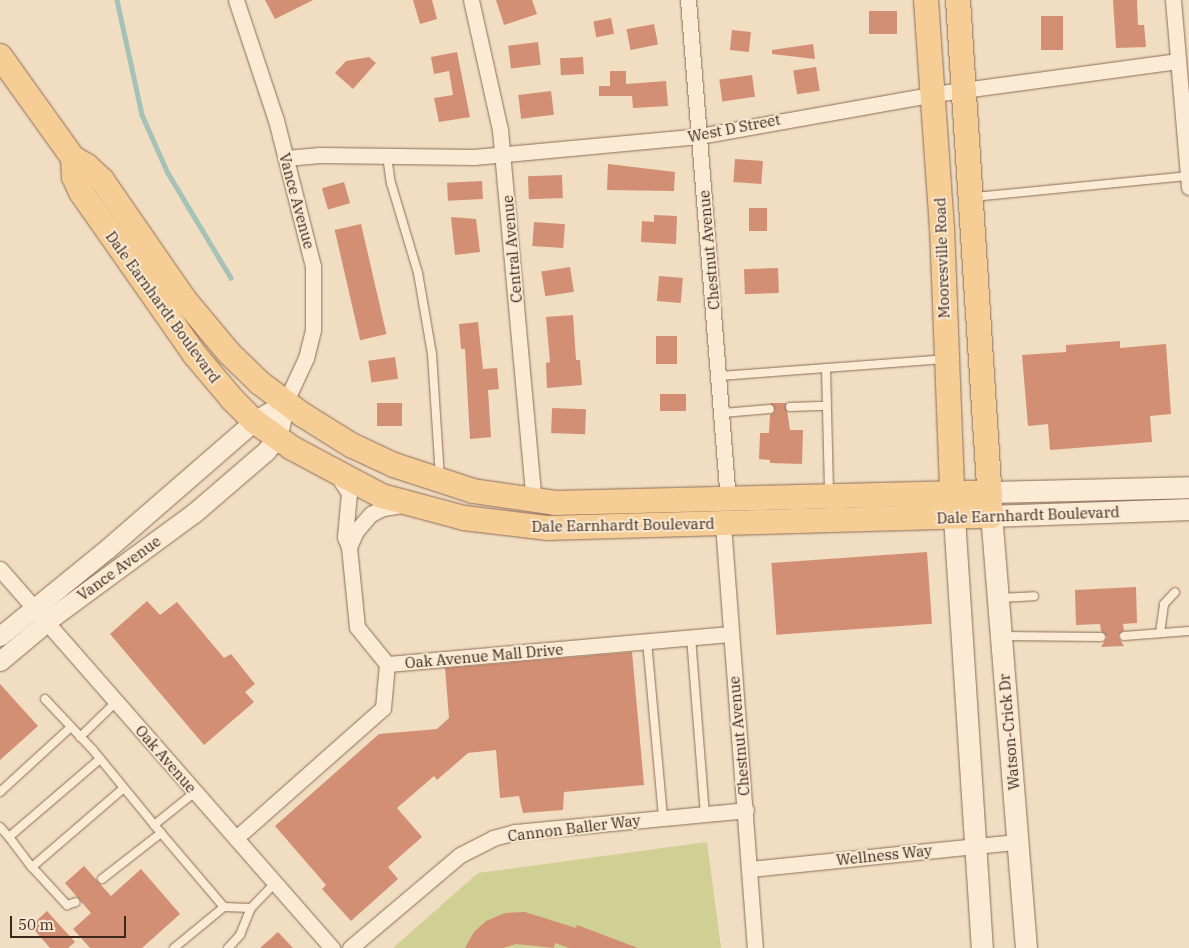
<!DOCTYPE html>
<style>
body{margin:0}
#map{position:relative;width:1189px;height:948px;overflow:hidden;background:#f1ddc1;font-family:"IBM Plex Serif",serif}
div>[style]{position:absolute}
.green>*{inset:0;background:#d0cf94}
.stream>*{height:4.5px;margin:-2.25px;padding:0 2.25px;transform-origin:2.25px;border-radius:2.25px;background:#a4c3b6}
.building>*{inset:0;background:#d28f74;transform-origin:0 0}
.roads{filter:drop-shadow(0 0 1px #8c6d57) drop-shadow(0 0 1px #8c6d57)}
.service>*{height:8px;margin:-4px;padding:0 4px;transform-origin:4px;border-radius:4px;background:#fbebd5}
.minor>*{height:15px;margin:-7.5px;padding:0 7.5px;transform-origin:7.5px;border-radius:7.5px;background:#fbebd5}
.tertiary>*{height:19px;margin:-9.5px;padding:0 9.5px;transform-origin:9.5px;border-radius:9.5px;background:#fbebd5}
.secondary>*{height:21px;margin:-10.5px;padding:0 10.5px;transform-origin:10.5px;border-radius:10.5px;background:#fbebd5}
.primary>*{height:24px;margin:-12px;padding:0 12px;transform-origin:12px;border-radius:12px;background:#f7cd96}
span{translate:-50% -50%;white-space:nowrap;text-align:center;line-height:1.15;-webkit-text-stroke:4px #f8e8d1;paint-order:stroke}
.street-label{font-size:15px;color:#3b271d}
.scale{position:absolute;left:10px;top:916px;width:116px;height:22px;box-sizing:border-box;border:2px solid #3b271d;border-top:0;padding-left:6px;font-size:15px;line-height:18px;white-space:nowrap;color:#3b271d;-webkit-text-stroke:4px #f8e8d1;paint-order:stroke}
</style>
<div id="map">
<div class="green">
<div style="clip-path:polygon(707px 842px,721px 948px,393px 948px,478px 873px)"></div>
</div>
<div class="stream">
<div style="left:117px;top:0;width:118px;rotate:77.7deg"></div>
<div style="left:142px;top:115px;width:64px;rotate:65.9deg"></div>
<div style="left:168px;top:173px;width:122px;rotate:59deg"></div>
</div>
<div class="building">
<div style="clip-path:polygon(265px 0,313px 0,275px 19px)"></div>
<div style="clip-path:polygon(413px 0,432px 0,437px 19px,420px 24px)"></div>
<div style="clip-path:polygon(496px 0,532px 0,537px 14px,504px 25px)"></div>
<div style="clip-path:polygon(1113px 0,1137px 0,1138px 25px,1144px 25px,1146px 47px,1116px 48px)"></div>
<div style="left:897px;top:11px;width:23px;height:28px;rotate:90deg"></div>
<div style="left:1063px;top:16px;width:34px;height:22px;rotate:90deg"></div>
<div style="left:611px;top:18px;width:16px;height:18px;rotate:79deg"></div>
<div style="left:654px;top:24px;width:21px;height:28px;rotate:79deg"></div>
<div style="left:732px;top:30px;width:19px;height:20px;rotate:6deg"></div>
<div style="left:538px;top:42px;width:23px;height:30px;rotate:83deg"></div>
<div style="clip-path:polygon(813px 44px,815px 59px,772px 54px,772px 50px)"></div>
<div style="clip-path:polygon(457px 52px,470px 117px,439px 122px,434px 98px,453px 95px,449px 71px,434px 74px,431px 57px)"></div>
<div style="clip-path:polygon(369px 57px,376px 63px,353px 89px,335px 73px,346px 61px)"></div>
<div style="left:583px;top:57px;width:17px;height:23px;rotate:87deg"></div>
<div style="left:816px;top:67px;width:24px;height:23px;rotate:81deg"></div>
<div style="clip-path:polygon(610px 71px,626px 71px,626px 84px,666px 81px,668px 106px,633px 108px,632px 96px,599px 96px,599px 86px,610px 86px)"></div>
<div style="left:752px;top:75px;width:22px;height:33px;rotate:82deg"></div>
<div style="left:551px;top:91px;width:24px;height:33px;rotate:83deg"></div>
<div style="left:735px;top:159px;width:28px;height:23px;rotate:4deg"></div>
<div style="clip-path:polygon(608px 164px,675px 172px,674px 191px,607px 190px)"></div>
<div style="left:562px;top:175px;width:23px;height:34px;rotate:88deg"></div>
<div style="left:482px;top:181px;width:18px;height:35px;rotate:87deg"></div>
<div style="left:344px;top:182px;width:22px;height:23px;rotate:74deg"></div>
<div style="left:767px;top:208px;width:23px;height:18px;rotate:90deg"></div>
<div style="clip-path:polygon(654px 215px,677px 216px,676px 244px,641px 242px,642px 221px,654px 222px)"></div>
<div style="clip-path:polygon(451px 217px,476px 219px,480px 252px,455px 255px)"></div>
<div style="left:534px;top:222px;width:31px;height:24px;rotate:4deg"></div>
<div style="left:361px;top:224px;width:113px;height:27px;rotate:77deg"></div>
<div style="left:570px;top:267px;width:25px;height:29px;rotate:81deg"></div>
<div style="left:778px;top:268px;width:25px;height:34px;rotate:88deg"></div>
<div style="left:659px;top:276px;width:24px;height:25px;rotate:5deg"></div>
<div style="clip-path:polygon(573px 315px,576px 360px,580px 360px,582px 385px,547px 388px,546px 363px,550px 362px,546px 317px)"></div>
<div style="clip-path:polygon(478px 322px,483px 369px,497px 368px,499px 389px,488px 390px,491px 437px,470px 439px,465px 349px,461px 349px,459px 324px)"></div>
<div style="left:656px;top:336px;width:21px;height:28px"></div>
<div style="clip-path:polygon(1120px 341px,1120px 348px,1166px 344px,1171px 414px,1150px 416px,1152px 442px,1050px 450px,1048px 424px,1028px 426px,1022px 355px,1066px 352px,1066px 345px)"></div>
<div style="left:395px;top:357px;width:22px;height:27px;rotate:82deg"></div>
<div style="left:686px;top:394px;width:17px;height:26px;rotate:90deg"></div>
<div style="left:377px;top:403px;width:25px;height:23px"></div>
<div style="clip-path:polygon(770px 403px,786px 403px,790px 430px,803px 430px,802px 464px,770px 463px,770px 460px,759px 459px,760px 433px,769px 433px,770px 415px,775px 411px)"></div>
<div style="left:552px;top:408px;width:34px;height:25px;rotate:2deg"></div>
<div style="left:927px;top:552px;width:72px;height:156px;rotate:86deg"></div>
<div style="clip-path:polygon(1136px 587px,1137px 623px,1123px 624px,1124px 630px,1118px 636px,1124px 646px,1101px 647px,1107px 637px,1101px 631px,1100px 624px,1076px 625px,1075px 590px)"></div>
<div style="clip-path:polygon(147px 601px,160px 615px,177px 602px,224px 658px,231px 654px,255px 684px,245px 692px,254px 702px,204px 745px,110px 634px)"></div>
<div style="clip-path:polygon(632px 652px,644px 785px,564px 792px,563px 810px,523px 813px,519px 796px,500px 798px,496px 750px,468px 753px,437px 780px,434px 776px,397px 808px,422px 837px,388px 867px,398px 879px,351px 921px,322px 889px,326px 885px,275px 826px,379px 734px,437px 729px,449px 718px,445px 668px)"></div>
<div style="clip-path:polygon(0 684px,38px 726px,0 760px)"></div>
<div style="clip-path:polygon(84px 866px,111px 896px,141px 869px,180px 914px,142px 948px,90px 948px,73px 929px,91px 913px,65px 883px)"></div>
<div style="clip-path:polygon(47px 911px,75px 942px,68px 948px,50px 948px,31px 926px)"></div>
<div style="clip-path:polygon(525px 912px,576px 928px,577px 925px,638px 948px,569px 948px,555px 943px,554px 948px,516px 944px,503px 948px,465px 948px,474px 932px,486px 921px,505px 913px)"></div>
<div style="clip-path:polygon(278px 932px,293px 948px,260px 948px)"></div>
</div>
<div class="roads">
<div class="service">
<div style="left:387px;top:156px;width:27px;rotate:82deg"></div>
<div style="left:391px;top:183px;width:94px;rotate:73.3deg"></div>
<div style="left:418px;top:273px;width:82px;rotate:80.2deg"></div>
<div style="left:432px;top:354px;width:124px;rotate:86.3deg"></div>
<div style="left:974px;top:197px;width:215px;rotate:-5.6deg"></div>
<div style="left:826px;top:368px;width:125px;rotate:88.6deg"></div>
<div style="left:720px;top:376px;width:225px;rotate:-4.3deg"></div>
<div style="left:790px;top:407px;width:37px;rotate:-2deg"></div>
<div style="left:723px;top:413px;width:47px;rotate:-4.9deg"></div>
<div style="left:999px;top:598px;width:35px;rotate:-3deg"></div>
<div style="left:1160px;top:633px;width:29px;rotate:-82deg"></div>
<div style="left:1164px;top:604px;width:16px;rotate:-47deg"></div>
<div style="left:1003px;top:636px;width:98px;rotate:0.6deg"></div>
<div style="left:1124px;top:636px;width:65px;rotate:-4.4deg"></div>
<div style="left:691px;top:637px;width:178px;rotate:85.5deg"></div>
<div style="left:647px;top:641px;width:178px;rotate:84.8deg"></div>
<div style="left:45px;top:699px;width:70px;rotate:46.7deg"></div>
<div style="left:93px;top:750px;width:107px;rotate:50.7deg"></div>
<div style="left:80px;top:737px;width:50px;rotate:-44.2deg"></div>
<div style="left:0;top:792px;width:96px;rotate:-42.5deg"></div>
<div style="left:154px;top:825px;width:53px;rotate:-38.8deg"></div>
<div style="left:0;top:827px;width:13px;rotate:48deg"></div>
<div style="left:9px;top:837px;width:120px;rotate:-40.6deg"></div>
<div style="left:9px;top:837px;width:38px;rotate:53deg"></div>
<div style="left:32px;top:867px;width:121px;rotate:-40.7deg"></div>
<div style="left:32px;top:867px;width:52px;rotate:47.4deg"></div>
<div style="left:67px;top:905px;width:9px;rotate:-18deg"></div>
<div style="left:102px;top:879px;width:75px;rotate:-37.9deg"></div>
<div style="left:161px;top:833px;width:97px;rotate:49.6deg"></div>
<div style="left:174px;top:948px;width:65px;rotate:-39.4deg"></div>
<div style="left:224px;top:907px;width:27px;rotate:2deg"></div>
<div style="left:228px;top:948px;width:18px;rotate:-47deg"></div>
<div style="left:240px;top:935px;width:29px;rotate:-68deg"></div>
<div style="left:251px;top:908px;width:35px;rotate:-46deg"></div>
</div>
<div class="minor">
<div style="left:236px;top:0;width:126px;rotate:71.6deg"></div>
<div style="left:276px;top:120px;width:151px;rotate:75.8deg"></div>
<div style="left:313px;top:266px;width:64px;rotate:90deg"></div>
<div style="left:313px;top:330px;width:29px;rotate:104deg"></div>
<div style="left:306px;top:358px;width:50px;rotate:115deg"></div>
<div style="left:471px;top:0;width:133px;rotate:77.4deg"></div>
<div style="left:500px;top:130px;width:374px;rotate:84.8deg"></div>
<div style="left:688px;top:0;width:502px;rotate:85.43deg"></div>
<div style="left:1173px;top:0;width:188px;rotate:85.1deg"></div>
<div style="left:286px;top:158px;width:34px;rotate:-5deg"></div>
<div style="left:320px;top:155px;width:154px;rotate:0.7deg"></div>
<div style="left:474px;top:157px;width:226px;rotate:-5.3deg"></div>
<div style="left:699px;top:136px;width:239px;rotate:-10.1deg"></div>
<div style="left:934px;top:94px;width:246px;rotate:-7.7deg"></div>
<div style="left:337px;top:475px;width:22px;rotate:56deg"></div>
<div style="left:349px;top:493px;width:44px;rotate:95.2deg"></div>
<div style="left:345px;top:537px;width:11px;rotate:68deg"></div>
<div style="left:349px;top:547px;width:80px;rotate:84.3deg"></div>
<div style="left:357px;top:627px;width:48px;rotate:51deg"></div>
<div style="left:723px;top:524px;width:425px;rotate:85.7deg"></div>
<div style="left:349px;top:547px;width:17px;rotate:-66deg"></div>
<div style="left:356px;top:531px;width:23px;rotate:-49deg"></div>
<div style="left:371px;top:514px;width:13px;rotate:-27deg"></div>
<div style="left:383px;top:508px;width:19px;rotate:-9deg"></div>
<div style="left:0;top:569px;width:504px;rotate:48.78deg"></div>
<div style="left:236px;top:838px;width:196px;rotate:-41.5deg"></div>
<div style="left:383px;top:708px;width:44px;rotate:-84.8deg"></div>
<div style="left:387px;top:664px;width:345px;rotate:-5deg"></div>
<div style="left:750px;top:869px;width:268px;rotate:-5.8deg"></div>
<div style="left:350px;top:948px;width:144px;rotate:-40.2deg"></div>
<div style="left:460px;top:855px;width:37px;rotate:-27deg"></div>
<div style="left:493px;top:838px;width:23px;rotate:-15deg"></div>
<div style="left:515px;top:832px;width:232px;rotate:-5.4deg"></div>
</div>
<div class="tertiary">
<div style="left:0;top:636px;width:138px;rotate:-39.1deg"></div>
<div style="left:107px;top:549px;width:195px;rotate:-41deg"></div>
<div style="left:254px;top:421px;width:36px;rotate:-30deg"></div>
<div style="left:0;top:661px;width:72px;rotate:-39.9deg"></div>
<div style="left:55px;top:615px;width:172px;rotate:-36.3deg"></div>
<div style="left:194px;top:513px;width:95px;rotate:-40.7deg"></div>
<div style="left:266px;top:451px;width:17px;rotate:-50deg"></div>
<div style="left:277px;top:438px;width:36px;rotate:-77deg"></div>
</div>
<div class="secondary">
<div style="left:990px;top:492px;width:199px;rotate:-1.4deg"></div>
<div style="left:954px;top:517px;width:432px;rotate:86.3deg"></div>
<div style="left:1026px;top:948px;width:433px;rotate:-94.6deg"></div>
<div style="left:991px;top:516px;width:198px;rotate:-2deg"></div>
</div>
<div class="primary">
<div style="left:926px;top:0;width:228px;rotate:86deg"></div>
<div style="left:942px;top:227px;width:283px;rotate:87.8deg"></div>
<div style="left:0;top:56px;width:125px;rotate:54.4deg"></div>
<div style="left:73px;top:158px;width:16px;rotate:30deg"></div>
<div style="left:87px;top:166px;width:21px;rotate:43deg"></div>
<div style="left:102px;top:180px;width:145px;rotate:55.4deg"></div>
<div style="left:184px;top:299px;width:70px;rotate:50.2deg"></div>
<div style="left:229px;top:353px;width:43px;rotate:44.1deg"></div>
<div style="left:260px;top:383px;width:54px;rotate:36.7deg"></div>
<div style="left:303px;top:415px;width:57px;rotate:32deg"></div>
<div style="left:351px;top:445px;width:47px;rotate:24.9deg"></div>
<div style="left:394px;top:465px;width:83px;rotate:18.2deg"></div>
<div style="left:473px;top:491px;width:83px;rotate:8.3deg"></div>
<div style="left:555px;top:503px;width:435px;rotate:-1.4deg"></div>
<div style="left:73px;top:158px;width:19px;rotate:87deg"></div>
<div style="left:74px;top:177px;width:17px;rotate:65deg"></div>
<div style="left:81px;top:192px;width:199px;rotate:55deg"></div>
<div style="left:195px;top:355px;width:57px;rotate:49.9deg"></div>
<div style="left:232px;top:399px;width:31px;rotate:45deg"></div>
<div style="left:254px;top:421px;width:47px;rotate:35.4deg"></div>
<div style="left:292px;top:448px;width:102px;rotate:28.1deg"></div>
<div style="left:382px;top:496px;width:85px;rotate:15deg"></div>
<div style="left:464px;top:518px;width:85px;rotate:6.8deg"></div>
<div style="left:548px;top:528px;width:443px;rotate:-1.6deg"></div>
<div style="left:991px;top:516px;width:517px;rotate:-93.66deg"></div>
</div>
</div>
<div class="street-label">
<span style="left:734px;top:128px;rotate:-11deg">West D Street</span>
<span style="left:297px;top:201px;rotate:75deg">Vance Avenue</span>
<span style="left:512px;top:249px;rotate:-95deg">Central Avenue</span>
<span style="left:709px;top:250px;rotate:-95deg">Chestnut Avenue</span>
<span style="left:942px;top:258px;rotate:-92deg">Mooresville Road</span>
<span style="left:163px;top:307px;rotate:54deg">Dale Earnhardt Boulevard</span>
<span style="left:1028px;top:515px;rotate:-2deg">Dale Earnhardt Boulevard</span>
<span style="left:623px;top:525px;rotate:-1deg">Dale Earnhardt Boulevard</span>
<span style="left:119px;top:568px;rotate:-36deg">Vance Avenue</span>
<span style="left:484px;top:656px;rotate:-5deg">Oak Avenue Mall Drive</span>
<span style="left:1009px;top:732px;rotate:-95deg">Watson-Crick Dr</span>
<span style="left:739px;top:736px;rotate:-95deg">Chestnut Avenue</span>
<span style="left:166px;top:759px;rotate:49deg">Oak Avenue</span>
<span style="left:574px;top:828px;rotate:-7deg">Cannon Baller Way</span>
<span style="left:884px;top:855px;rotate:-6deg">Wellness Way</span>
</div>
<div class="scale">50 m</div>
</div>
